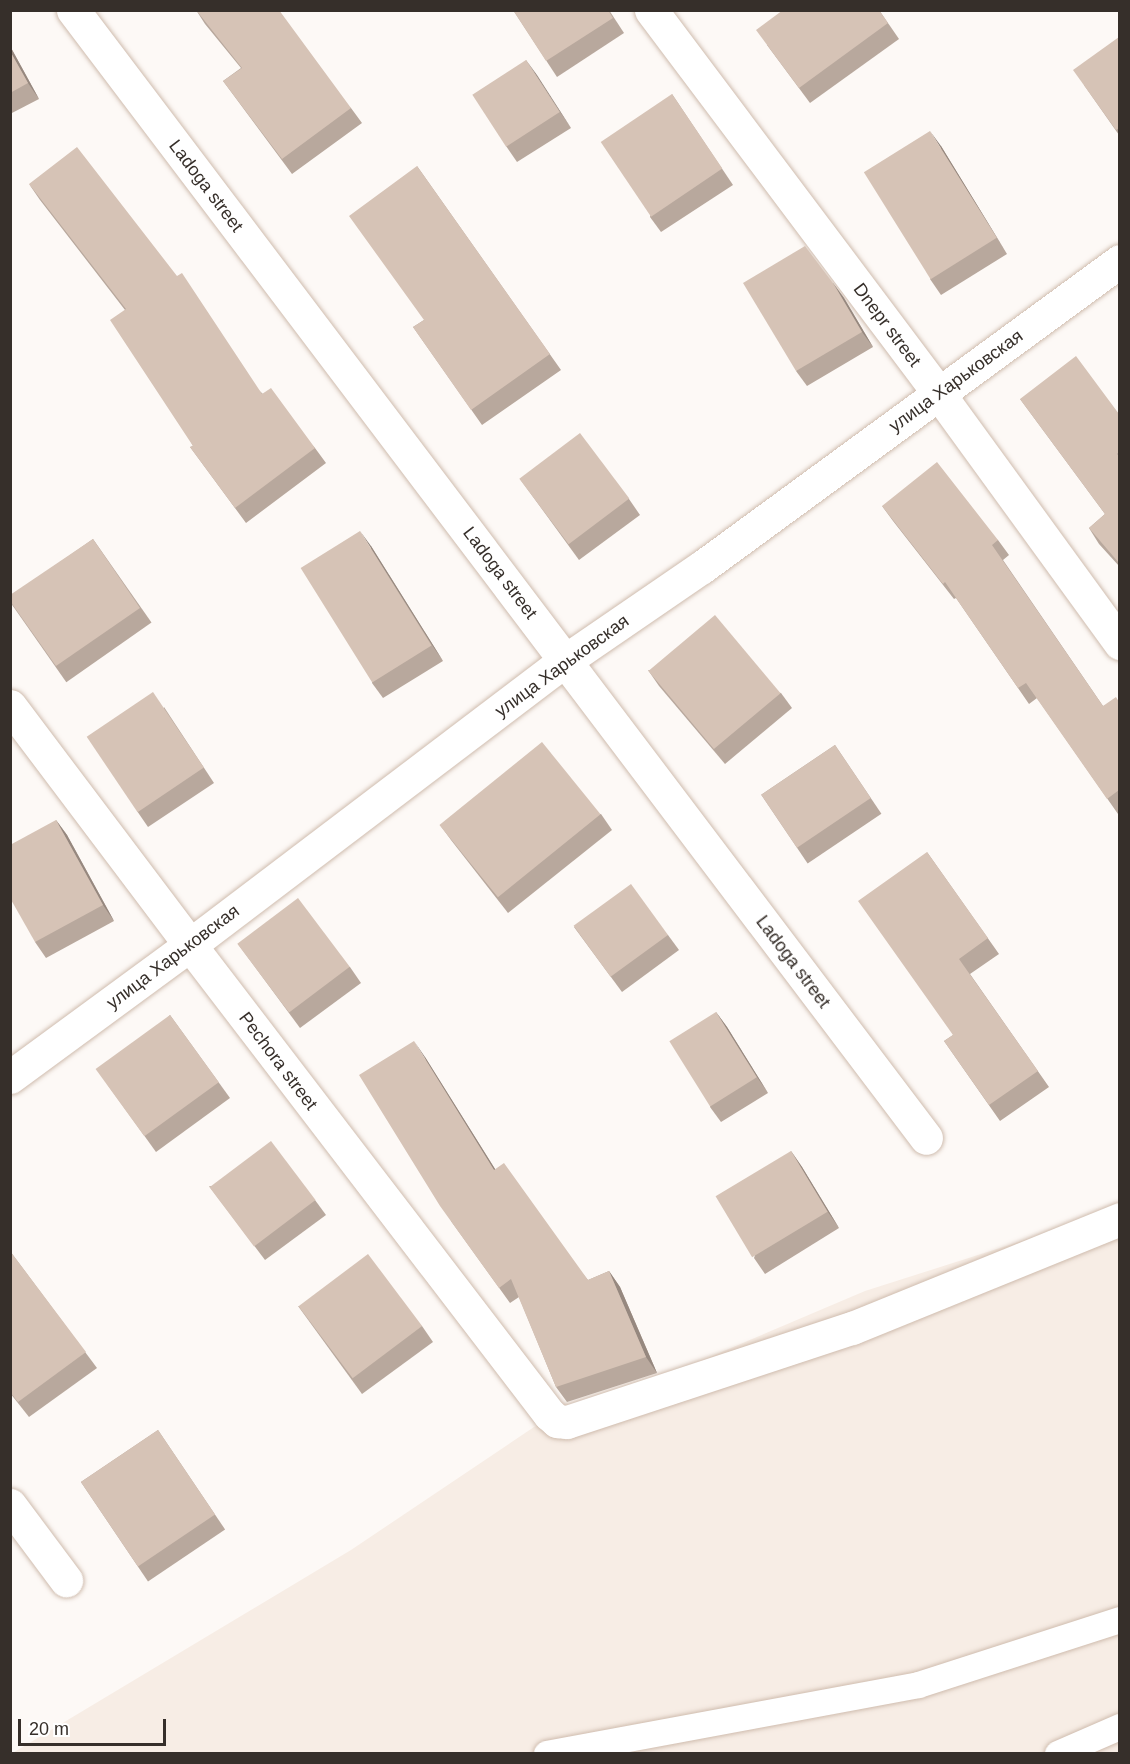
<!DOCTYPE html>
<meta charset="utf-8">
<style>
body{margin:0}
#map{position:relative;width:1130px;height:1764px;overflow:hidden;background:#fdf9f6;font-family:Helvetica,sans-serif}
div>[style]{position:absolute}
.built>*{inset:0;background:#f7ede5}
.roads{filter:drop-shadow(0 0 2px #cfbcae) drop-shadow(0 0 2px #cfbcae)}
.service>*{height:26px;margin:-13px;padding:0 13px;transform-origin:13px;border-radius:13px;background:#fff}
.minor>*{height:33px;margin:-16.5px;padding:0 16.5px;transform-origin:16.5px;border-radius:16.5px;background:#fff}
.wall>*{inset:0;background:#b8a89d;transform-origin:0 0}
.shaded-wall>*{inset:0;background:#96887f}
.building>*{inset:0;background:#d6c3b6;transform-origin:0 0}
span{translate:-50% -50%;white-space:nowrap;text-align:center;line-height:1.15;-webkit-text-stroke:6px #fff;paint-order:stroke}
.street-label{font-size:18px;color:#362f2a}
.frame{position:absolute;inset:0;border:12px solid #362f2a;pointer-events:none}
.scale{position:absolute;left:18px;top:1719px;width:148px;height:27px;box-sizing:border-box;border:3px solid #362f2a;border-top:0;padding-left:8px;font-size:18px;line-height:21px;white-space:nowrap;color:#362f2a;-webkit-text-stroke:4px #fff;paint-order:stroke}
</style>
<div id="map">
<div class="built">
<div style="clip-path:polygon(1119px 1210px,1119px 1753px,11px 1754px,351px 1550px,534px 1427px,573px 1415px,865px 1291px)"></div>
</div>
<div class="roads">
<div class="service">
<div style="left:547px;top:1754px;width:378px;rotate:-10.5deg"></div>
<div style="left:919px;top:1685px;width:211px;rotate:-17.9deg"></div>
<div style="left:1058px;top:1754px;width:68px;rotate:-23.5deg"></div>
</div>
<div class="minor">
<div style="left:73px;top:10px;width:1414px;rotate:52.9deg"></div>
<div style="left:651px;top:10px;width:480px;rotate:53.1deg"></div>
<div style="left:939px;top:394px;width:308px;rotate:54deg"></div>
<div style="left:10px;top:706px;width:299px;rotate:53deg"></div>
<div style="left:190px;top:945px;width:591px;rotate:52.57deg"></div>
<div style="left:549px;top:1414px;width:11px;rotate:41deg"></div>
<div style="left:557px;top:1421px;width:10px;rotate:6deg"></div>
<div style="left:567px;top:1422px;width:300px;rotate:-18.3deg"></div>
<div style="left:852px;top:1328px;width:289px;rotate:-22.1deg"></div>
<div style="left:10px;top:1077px;width:223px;rotate:-36.3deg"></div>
<div style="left:190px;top:945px;width:472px;rotate:-37.2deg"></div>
<div style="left:566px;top:660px;width:165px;rotate:-34.4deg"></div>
<div style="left:702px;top:567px;width:518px;rotate:-36.21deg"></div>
<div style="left:10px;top:1505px;width:94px;rotate:53.3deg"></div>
</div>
</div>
<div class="wall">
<div style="clip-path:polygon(196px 10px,351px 108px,362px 123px,292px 174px,223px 81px,241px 68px,205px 24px)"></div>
<div style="clip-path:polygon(513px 10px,609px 10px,624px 33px,557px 77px)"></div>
<div style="clip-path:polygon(879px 10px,899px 39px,810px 103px,767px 45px)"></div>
<div style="clip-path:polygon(1119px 37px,1119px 135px,1084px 85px)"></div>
<div style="clip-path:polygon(10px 46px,39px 99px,10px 114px)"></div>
<div style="clip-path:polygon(526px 60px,571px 128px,517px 162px,506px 146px)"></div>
<div style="clip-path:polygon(672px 94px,733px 185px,661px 232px,650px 217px)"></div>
<div style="clip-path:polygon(941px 146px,1007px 254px,941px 295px,930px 279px)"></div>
<div style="clip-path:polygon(417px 166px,561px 370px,482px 425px,413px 327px,424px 320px)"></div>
<div style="clip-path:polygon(29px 184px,263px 394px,315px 448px,326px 463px,246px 523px,190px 447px,193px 446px,125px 310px,40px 200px)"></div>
<div style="clip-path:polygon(833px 283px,844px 298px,873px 347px,807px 386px,796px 371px)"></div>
<div style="clip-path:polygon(1020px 399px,1119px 414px,1119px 566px,1099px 544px,1089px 528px,1105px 514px)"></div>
<div style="clip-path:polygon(520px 479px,629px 499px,640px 515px,579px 560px)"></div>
<div style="clip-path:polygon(882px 506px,998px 540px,1009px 555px,1003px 560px,1103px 706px,1119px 702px,1119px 813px,1118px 814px,1037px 698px,1029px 704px,956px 598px,954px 599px,893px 521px)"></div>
<div style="left:93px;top:539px;width:102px;height:104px;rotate:55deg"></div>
<div style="clip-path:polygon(371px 546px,443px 661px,383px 698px,372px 683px)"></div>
<div style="clip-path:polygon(648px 670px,781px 693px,792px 708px,725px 764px,659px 686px)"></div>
<div style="clip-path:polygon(164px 707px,214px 783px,148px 827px,137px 811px)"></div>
<div style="left:835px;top:745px;width:83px;height:89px;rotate:56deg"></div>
<div style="clip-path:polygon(601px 814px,612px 830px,508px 913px,451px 840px,440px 825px)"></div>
<div style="clip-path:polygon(56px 820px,67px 835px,114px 921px,46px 958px,35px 942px)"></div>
<div style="clip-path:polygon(927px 852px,999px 954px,970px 974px,1049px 1087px,1000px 1121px,944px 1041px,953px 1035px)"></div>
<div style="clip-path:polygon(574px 927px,668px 935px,679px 950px,622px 992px)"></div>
<div style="clip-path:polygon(238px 944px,350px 967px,361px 983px,300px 1028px)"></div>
<div style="clip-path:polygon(716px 1012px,727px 1027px,768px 1093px,721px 1122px,710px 1107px)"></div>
<div style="clip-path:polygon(170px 1015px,230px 1098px,156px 1152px,107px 1084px)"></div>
<div style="clip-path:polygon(425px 1057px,495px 1169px,588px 1280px,609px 1271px,620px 1287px,657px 1373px,567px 1402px,556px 1387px,519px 1297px,510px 1303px,451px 1221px)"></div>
<div style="clip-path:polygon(791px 1151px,802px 1167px,839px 1228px,765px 1274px,754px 1258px)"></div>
<div style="clip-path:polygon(209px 1186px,315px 1200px,326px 1215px,265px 1260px)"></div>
<div style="clip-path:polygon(10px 1251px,97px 1368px,29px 1417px,10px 1393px)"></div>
<div style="clip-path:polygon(298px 1306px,422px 1326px,433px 1342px,362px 1394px)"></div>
<div style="left:158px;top:1430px;width:120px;height:93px;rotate:56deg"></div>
</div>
<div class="shaded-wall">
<div style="clip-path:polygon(10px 46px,39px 99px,28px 83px,10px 51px)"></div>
<div style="clip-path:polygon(526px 60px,537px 75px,571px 128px,560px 112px)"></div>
<div style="clip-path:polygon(930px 131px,941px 146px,1007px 254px,997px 238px)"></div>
<div style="clip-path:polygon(833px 283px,844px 298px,873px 347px,862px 332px)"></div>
<div style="clip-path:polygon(360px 531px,371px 546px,443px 661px,432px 645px)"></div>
<div style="clip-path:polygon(56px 820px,67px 835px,114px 921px,103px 905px)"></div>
<div style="clip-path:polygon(716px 1012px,727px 1027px,768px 1093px,757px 1077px)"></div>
<div style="clip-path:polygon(414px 1041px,425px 1057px,505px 1185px,494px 1170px)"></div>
<div style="clip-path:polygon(791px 1151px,802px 1167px,839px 1228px,828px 1212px)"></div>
<div style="clip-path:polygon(609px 1271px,620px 1287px,657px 1373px,646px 1357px)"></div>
</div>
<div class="building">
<div style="clip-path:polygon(196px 10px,279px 10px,351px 108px,282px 159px,223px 81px,242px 68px)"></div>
<div style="clip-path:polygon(513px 10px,608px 10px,613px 18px,546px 61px)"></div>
<div style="clip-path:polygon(783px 10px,879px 10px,888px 23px,799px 88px,756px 30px)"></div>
<div style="clip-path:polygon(1119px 37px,1119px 128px,1116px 130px,1073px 70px)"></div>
<div style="clip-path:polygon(10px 51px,28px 83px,10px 93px)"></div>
<div style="left:526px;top:60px;width:62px;height:64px;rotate:57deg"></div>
<div style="left:672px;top:94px;width:90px;height:86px;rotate:56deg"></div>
<div style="left:930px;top:131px;width:126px;height:78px;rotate:58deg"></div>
<div style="clip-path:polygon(77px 147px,177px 276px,182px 273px,262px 394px,271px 388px,315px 448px,235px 508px,190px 447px,193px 446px,110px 320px,126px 309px,29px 184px)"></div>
<div style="clip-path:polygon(417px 166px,550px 354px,471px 410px,413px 327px,424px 320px,349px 216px)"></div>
<div style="clip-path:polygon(805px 246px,833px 283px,862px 332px,796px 371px,743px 283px)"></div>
<div style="clip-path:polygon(1076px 356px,1119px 414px,1119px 452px,1117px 454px,1119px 456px,1119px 563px,1089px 528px,1105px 514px,1020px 399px)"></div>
<div style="left:580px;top:433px;width:82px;height:76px;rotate:53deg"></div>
<div style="clip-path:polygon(937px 462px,998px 540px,992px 545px,1103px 706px,1116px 697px,1119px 702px,1119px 790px,1107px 799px,1026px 683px,1018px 688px,945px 582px,943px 584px,882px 506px)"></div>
<div style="left:360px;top:531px;width:135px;height:70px;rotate:58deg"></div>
<div style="clip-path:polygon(93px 539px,140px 608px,56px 666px,10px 601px,10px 595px)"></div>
<div style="left:715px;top:615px;width:102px;height:87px;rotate:50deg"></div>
<div style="left:153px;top:692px;width:91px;height:80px;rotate:56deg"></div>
<div style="left:542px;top:742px;width:93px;height:132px;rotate:51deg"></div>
<div style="left:835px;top:745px;width:64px;height:89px;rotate:56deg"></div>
<div style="clip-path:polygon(56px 820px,103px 905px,35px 942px,10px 898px,10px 845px)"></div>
<div style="clip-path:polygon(927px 852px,988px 938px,959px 959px,1038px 1071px,989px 1105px,944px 1041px,953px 1035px,858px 901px)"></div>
<div style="left:631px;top:884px;width:63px;height:71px;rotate:54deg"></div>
<div style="left:298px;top:898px;width:86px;height:76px;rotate:53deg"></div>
<div style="left:716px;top:1012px;width:77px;height:55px;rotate:58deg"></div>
<div style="left:170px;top:1015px;width:83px;height:92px;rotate:54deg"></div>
<div style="clip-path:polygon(414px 1041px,494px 1170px,504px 1163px,588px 1280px,609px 1271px,646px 1357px,556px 1387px,511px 1279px,499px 1288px,440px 1206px,359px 1075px)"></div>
<div style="left:271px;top:1141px;width:74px;height:77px;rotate:53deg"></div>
<div style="left:791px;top:1151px;width:71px;height:88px;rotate:59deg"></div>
<div style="clip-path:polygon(10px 1251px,86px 1352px,18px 1402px,10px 1392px)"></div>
<div style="left:368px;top:1254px;width:90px;height:87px;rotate:53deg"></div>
<div style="left:158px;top:1430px;width:102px;height:93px;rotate:56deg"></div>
</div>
<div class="street-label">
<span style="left:206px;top:186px;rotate:53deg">Ladoga street</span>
<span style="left:887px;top:325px;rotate:53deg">Dnepr street</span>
<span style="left:956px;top:381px;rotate:-36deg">улица Харьковская</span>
<span style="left:500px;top:573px;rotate:53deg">Ladoga street</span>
<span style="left:562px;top:666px;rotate:-36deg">улица Харьковская</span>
<span style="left:173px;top:957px;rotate:-37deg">улица Харьковская</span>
<span style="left:793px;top:962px;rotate:53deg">Ladoga street</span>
<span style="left:278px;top:1061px;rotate:53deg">Pechora street</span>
</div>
<div class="frame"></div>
<div class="scale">20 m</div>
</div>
